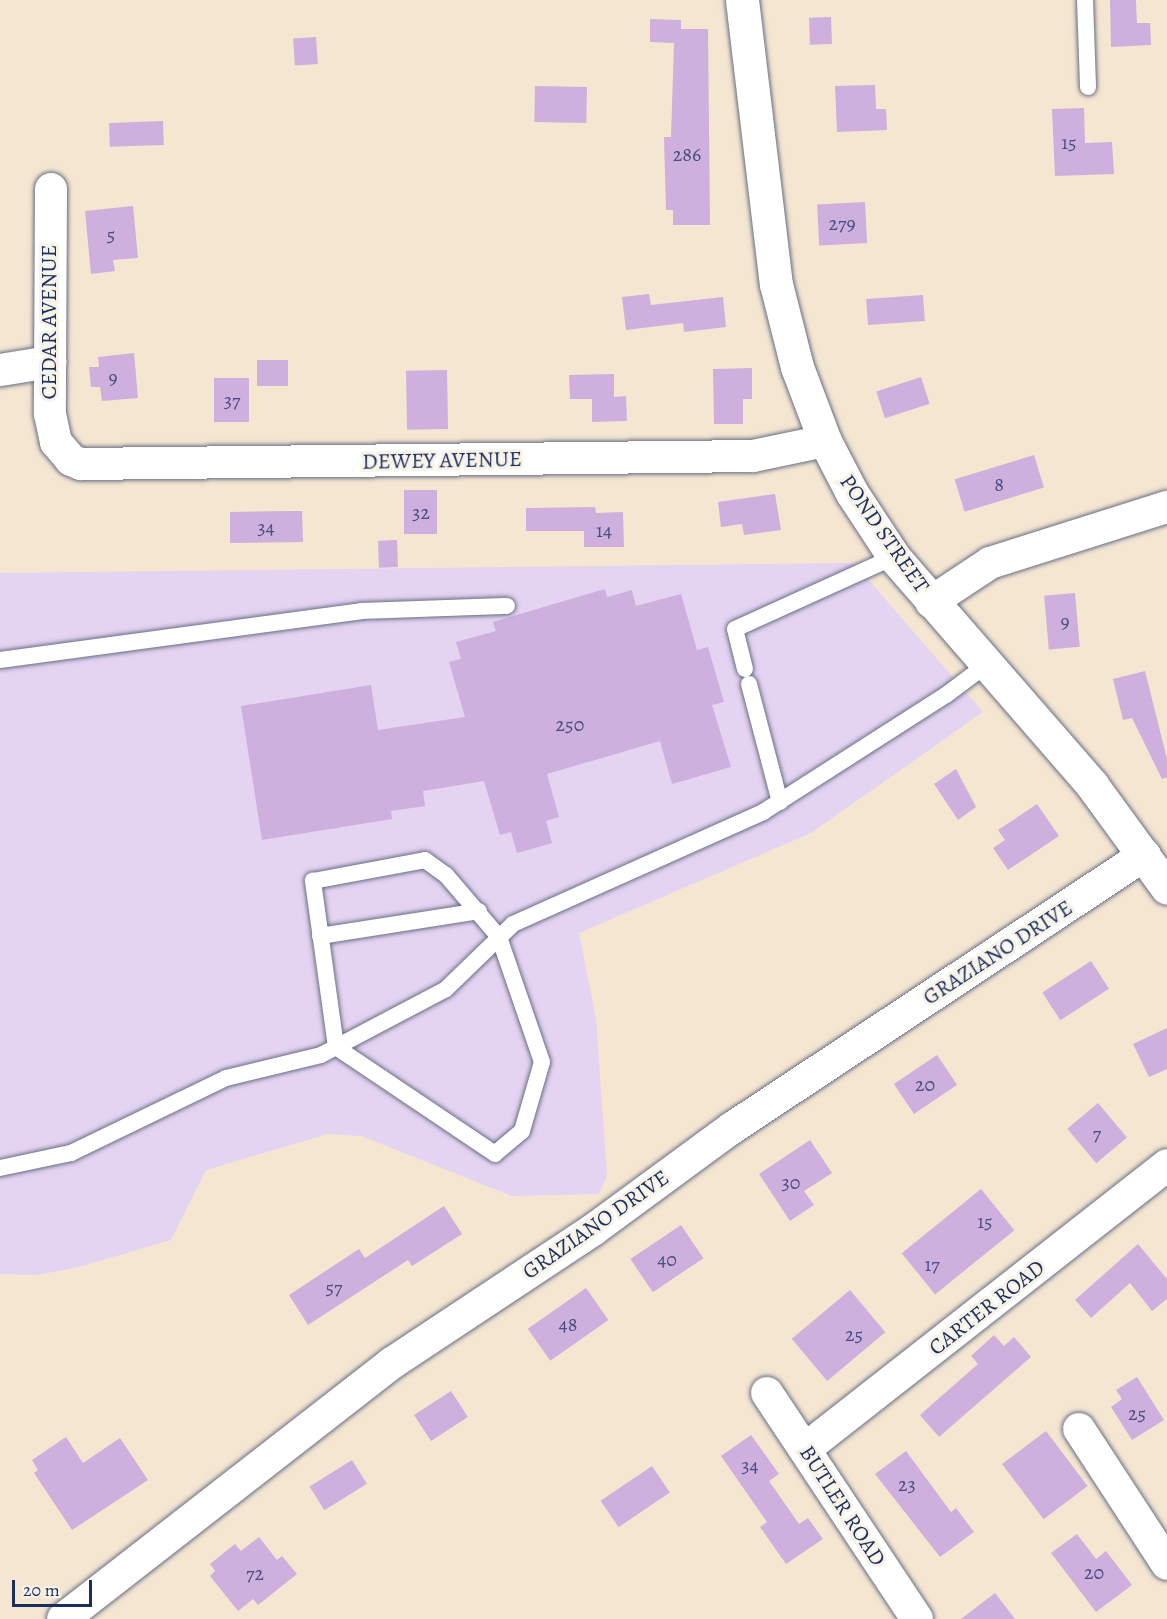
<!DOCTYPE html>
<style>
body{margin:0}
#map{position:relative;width:1167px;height:1619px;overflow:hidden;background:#f5e6d1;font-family:Alegreya,serif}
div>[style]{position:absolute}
.built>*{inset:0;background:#e4d3f1}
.building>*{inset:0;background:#cdb0dd;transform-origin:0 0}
.roads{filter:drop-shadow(0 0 2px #676f86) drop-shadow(0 0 2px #676f86)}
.service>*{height:16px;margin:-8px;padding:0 8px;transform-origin:8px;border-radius:8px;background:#fff}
.minor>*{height:32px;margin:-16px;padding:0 16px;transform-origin:16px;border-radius:16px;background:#fff}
.secondary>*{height:33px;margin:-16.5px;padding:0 16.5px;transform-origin:16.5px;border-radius:16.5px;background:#fff}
span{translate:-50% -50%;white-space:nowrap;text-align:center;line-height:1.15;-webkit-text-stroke:6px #f7f3e8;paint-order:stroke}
.number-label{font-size:20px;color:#484f7e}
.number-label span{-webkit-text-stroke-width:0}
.street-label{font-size:22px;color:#1b2f5e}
.scale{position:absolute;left:12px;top:1580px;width:80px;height:27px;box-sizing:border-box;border:3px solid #1b2f5e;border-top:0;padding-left:8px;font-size:18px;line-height:21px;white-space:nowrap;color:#1b2f5e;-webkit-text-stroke:4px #f7f3e8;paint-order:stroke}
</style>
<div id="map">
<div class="built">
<div style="clip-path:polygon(854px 563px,983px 712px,811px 833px,579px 933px,596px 1019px,607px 1176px,599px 1194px,512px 1196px,361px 1136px,328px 1134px,206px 1170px,171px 1240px,79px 1267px,37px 1275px,0 1274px,0 573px)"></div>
</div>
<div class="building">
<div style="clip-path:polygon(1110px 0,1136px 0,1137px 23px,1150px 23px,1151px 45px,1111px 47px)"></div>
<div style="left:831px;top:17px;width:27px;height:22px;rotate:88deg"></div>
<div style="clip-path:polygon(650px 19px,681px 20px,681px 29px,708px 29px,710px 225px,673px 225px,673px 210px,666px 210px,664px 137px,671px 137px,674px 43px,650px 42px)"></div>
<div style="left:316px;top:37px;width:27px;height:23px;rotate:86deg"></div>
<div style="clip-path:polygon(875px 85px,876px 109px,886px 109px,887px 130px,837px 132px,835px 86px)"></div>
<div style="left:535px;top:86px;width:52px;height:36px;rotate:1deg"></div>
<div style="clip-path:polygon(1084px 108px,1085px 143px,1112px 142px,1114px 174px,1055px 176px,1052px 109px)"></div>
<div style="left:163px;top:121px;width:24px;height:54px;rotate:88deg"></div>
<div style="left:865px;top:202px;width:41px;height:48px;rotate:87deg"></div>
<div style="clip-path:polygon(133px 206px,138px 258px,113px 260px,115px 271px,91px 274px,85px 211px)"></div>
<div style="clip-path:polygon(649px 294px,651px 305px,723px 297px,726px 327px,684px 332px,683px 323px,626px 330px,622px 297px)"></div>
<div style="left:923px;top:295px;width:26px;height:57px;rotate:86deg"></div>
<div style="clip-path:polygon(134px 353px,138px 398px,102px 401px,100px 387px,91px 387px,89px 367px,99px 367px,98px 357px)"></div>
<div style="left:288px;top:360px;width:26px;height:31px;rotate:90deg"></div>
<div style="clip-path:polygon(752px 368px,752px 399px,743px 399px,743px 424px,714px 424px,713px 369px)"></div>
<div style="left:447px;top:370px;width:59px;height:41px;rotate:89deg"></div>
<div style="clip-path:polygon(614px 374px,614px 397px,626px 396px,627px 421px,592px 422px,592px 399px,570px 399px,569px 375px)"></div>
<div style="left:921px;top:377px;width:28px;height:47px;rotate:72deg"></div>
<div style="left:214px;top:378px;width:35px;height:44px"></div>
<div style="left:1034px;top:455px;width:34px;height:83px;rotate:73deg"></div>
<div style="left:437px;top:490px;width:44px;height:33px;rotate:90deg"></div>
<div style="clip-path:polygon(775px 494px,781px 530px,744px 535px,742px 524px,721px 527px,718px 502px)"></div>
<div style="clip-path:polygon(595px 507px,596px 513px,623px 512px,624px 547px,584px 547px,584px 531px,526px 531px,526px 508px)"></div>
<div style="clip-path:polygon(289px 511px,302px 511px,303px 542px,230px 543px,230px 512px)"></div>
<div style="left:397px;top:540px;width:27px;height:19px;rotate:88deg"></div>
<div style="clip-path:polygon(605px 589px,607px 597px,632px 590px,636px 606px,681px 594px,697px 650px,708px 647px,724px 702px,712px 705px,731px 767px,672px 784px,660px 741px,547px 774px,559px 817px,546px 821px,552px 843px,517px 853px,511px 832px,500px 835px,484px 781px,423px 791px,425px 806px,391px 811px,392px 819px,262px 840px,241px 706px,371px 685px,378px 730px,465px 717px,449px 662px,461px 659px,456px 642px,496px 631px,493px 622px)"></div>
<div style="left:1075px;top:593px;width:54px;height:31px;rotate:85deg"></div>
<div style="clip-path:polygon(1145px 671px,1167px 759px,1167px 777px,1162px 779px,1132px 718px,1123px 720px,1113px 679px)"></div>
<div style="clip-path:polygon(956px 769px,976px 807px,958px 820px,934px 784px)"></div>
<div style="clip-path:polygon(1037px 804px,1059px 836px,1008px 870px,993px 848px,1005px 840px,998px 830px)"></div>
<div style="left:1091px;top:961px;width:33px;height:58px;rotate:57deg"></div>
<div style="clip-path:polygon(1167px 1028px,1167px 1069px,1149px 1077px,1133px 1044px)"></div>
<div style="left:937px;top:1055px;width:36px;height:52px;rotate:56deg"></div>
<div style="left:1098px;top:1103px;width:45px;height:40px;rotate:50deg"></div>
<div style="clip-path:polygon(810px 1140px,832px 1173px,804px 1191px,814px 1205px,790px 1221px,759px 1174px)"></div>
<div style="left:981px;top:1189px;width:53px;height:102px;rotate:51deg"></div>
<div style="clip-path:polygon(444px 1206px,462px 1234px,412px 1266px,408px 1260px,308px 1325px,289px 1295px,359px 1249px,365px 1258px)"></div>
<div style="left:681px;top:1225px;width:40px;height:61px;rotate:56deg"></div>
<div style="clip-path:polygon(1138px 1244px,1167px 1279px,1167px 1299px,1152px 1311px,1130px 1283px,1091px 1318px,1075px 1300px)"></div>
<div style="left:586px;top:1288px;width:39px;height:71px;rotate:55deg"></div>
<div style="left:850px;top:1290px;width:55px;height:76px;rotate:50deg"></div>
<div style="clip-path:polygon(994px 1335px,1004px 1346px,1014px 1337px,1031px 1357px,939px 1437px,920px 1415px,978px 1364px,971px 1356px)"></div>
<div style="clip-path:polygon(1137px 1377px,1164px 1420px,1132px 1440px,1111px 1407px,1122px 1399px,1116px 1390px)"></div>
<div style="left:451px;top:1391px;width:31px;height:44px;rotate:57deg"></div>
<div style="left:1046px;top:1431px;width:69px;height:55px;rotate:53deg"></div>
<div style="clip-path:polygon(751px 1435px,779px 1474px,769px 1481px,799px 1524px,808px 1518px,823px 1539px,786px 1564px,760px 1527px,767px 1522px,721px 1456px)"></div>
<div style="clip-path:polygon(66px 1437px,83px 1463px,120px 1438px,148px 1480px,72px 1530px,34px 1473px,38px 1470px,32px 1460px)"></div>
<div style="clip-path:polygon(906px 1451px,951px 1512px,956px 1508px,974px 1532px,940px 1557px,875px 1474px)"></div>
<div style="left:352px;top:1460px;width:28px;height:50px;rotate:58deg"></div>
<div style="left:652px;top:1466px;width:32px;height:62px;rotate:56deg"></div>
<div style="clip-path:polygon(1077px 1534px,1096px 1559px,1106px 1551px,1132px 1585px,1096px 1612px,1051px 1553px)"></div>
<div style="clip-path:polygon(259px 1537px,277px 1560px,282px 1556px,297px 1574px,258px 1605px,253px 1599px,238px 1611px,210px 1576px,215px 1571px,210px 1564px,235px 1544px,241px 1551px)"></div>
<div style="clip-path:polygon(995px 1593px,1015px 1619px,961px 1619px)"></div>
</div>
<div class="roads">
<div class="service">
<div style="left:1085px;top:0;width:87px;rotate:88deg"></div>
<div style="left:0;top:660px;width:364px;rotate:-7.7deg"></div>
<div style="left:361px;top:611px;width:146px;rotate:-2deg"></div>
<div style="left:745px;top:669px;width:41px;rotate:-104deg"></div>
<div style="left:735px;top:629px;width:175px;rotate:-24.4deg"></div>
<div style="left:749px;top:684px;width:122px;rotate:75.3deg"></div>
<div style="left:425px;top:860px;width:26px;rotate:36deg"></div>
<div style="left:446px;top:875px;width:82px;rotate:49.5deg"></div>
<div style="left:499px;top:937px;width:132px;rotate:71deg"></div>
<div style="left:542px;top:1062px;width:72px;rotate:106.2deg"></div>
<div style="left:522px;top:1131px;width:35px;rotate:140deg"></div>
<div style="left:495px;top:1154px;width:192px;rotate:-146.1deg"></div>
<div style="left:336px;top:1047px;width:168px;rotate:-97.9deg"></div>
<div style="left:313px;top:881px;width:114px;rotate:-10.6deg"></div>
<div style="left:320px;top:936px;width:161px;rotate:-8.9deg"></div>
<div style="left:0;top:1168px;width:73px;rotate:-11.9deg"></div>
<div style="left:71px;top:1153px;width:172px;rotate:-25.8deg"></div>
<div style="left:226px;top:1078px;width:98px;rotate:-13.6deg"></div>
<div style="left:321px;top:1055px;width:141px;rotate:-27.8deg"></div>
<div style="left:446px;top:989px;width:93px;rotate:-44.1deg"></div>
<div style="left:513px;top:924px;width:274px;rotate:-24.1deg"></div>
<div style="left:763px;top:812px;width:217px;rotate:-32.6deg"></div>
<div style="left:946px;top:695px;width:50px;rotate:-36.9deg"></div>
</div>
<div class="minor">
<div style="left:51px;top:189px;width:225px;rotate:90.3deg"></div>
<div style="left:50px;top:414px;width:29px;rotate:78deg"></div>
<div style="left:56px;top:442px;width:23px;rotate:50deg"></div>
<div style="left:71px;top:460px;width:11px;rotate:22deg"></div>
<div style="left:81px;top:464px;width:672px;rotate:-0.68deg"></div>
<div style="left:753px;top:456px;width:74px;rotate:-11.8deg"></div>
<div style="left:0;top:370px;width:51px;rotate:-9.1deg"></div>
<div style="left:931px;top:602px;width:71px;rotate:-33.5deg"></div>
<div style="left:990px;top:563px;width:186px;rotate:-17.6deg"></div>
<div style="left:767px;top:1393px;width:271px;rotate:56.4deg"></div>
<div style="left:1079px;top:1429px;width:161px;rotate:56.9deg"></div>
<div style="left:805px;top:1449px;width:460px;rotate:-38.1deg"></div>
<div style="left:63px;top:1619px;width:417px;rotate:-37.9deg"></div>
<div style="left:392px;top:1363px;width:241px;rotate:-33.5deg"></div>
<div style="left:593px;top:1230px;width:172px;rotate:-36.3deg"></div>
<div style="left:732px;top:1128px;width:495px;rotate:-33.5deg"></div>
</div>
<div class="secondary">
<div style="left:742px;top:0;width:286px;rotate:83.2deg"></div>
<div style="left:776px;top:284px;width:86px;rotate:75.8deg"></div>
<div style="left:797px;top:367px;width:79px;rotate:69.3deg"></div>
<div style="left:825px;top:441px;width:59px;rotate:62.6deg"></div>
<div style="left:852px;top:493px;width:77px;rotate:56.7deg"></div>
<div style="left:894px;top:557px;width:302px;rotate:49deg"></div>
<div style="left:1092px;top:785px;width:127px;rotate:53.9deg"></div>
</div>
</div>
<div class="number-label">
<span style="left:1069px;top:142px">15</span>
<span style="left:687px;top:154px">286</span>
<span style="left:842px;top:223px">279</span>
<span style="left:111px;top:234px">5</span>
<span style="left:113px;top:377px">9</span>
<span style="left:232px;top:400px">37</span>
<span style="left:999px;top:484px">8</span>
<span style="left:421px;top:512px">32</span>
<span style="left:266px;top:527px">34</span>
<span style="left:604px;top:530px">14</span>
<span style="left:1065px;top:621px">9</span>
<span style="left:570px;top:724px">250</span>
<span style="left:925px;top:1084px">20</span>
<span style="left:1097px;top:1133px">7</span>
<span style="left:791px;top:1182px">30</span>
<span style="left:985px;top:1221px">15</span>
<span style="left:667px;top:1259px">40</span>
<span style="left:932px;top:1264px">17</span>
<span style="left:334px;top:1287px">57</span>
<span style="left:568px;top:1324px">48</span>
<span style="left:854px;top:1334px">25</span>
<span style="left:1137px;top:1413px">25</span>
<span style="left:750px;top:1465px">34</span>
<span style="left:907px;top:1484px">23</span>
<span style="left:1094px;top:1572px">20</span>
<span style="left:255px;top:1573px">72</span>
</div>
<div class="street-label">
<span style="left:50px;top:322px;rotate:-90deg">CEDAR AVENUE</span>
<span style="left:442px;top:461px;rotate:-1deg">DEWEY AVENUE</span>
<span style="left:884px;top:534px;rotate:55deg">POND STREET</span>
<span style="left:998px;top:953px;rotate:-33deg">GRAZIANO DRIVE</span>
<span style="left:596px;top:1225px;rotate:-35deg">GRAZIANO DRIVE</span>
<span style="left:987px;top:1308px;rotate:-38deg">CARTER ROAD</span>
<span style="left:842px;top:1506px;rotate:57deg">BUTLER ROAD</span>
</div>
<div class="scale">20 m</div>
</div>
